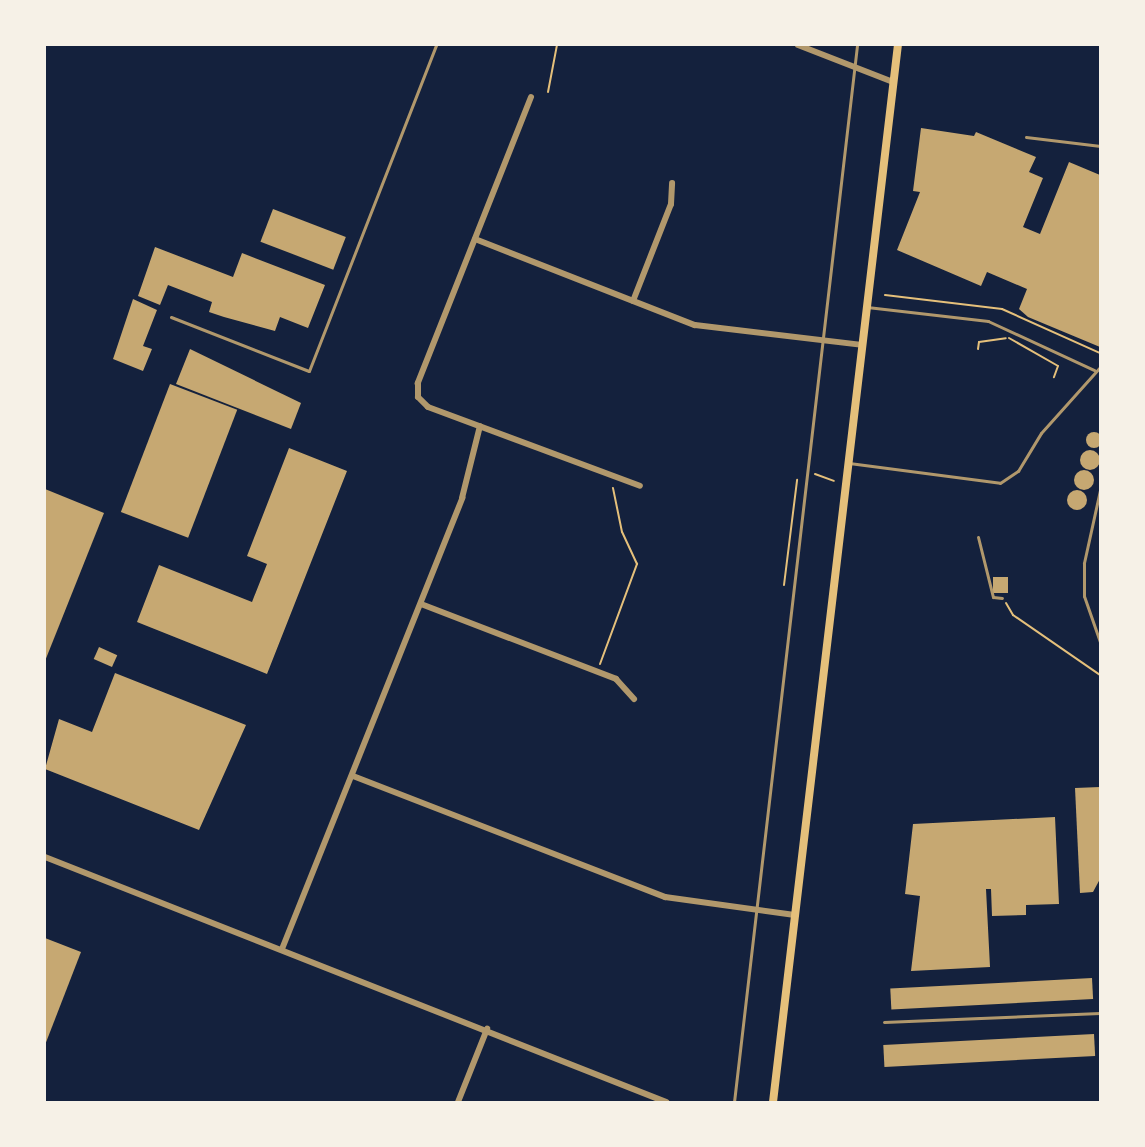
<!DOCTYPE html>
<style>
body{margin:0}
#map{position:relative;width:1145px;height:1147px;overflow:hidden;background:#14213d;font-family:"Fira Sans",sans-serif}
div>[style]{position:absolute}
.building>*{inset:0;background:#c6a872;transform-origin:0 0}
.round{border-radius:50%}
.path>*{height:2px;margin:-1px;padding:0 1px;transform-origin:1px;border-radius:1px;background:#e5c07b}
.service>*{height:3px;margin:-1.5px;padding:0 1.5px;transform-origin:1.5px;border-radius:1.5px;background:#b1986c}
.minor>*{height:6px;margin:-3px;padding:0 3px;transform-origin:3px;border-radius:3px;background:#b1986c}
.secondary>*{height:8px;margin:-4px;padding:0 4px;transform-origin:4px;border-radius:4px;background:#e5c07b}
span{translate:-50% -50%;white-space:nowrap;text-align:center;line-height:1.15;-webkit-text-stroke:6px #f6f1e7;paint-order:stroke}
.frame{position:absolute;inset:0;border:46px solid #f6f1e7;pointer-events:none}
</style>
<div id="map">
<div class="building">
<div style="clip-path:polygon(921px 128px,974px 136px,976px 132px,1036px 157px,1029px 172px,1043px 178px,1023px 227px,1040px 234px,1069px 162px,1100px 175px,1100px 347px,1028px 317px,1019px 309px,1027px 289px,987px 272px,981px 286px,897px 250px,920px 192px,913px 191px)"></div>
<div style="left:273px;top:209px;width:78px;height:35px;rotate:21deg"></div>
<div style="clip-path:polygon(155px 247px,233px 277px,242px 253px,325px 285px,308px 328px,280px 317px,275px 331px,224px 317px,209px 312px,212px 302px,168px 285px,160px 305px,138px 296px)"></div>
<div style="clip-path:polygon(133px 299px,157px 310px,143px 346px,152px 349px,143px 371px,113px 359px)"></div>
<div style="clip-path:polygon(190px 349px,301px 403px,291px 429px,176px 384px)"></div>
<div style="left:170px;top:384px;width:72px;height:137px;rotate:21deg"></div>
<div class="round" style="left:1086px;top:432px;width:16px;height:16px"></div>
<div style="clip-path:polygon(289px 448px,347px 471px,267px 674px,137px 622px,159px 565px,252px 602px,267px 564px,247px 556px)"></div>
<div class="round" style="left:1080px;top:450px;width:20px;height:20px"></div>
<div class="round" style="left:1074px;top:470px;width:20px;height:20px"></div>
<div style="clip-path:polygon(45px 489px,104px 513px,45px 661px)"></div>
<div class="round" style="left:1067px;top:490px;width:20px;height:20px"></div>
<div style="left:993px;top:577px;width:15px;height:16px"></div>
<div style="left:99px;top:647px;width:20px;height:13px;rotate:24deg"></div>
<div style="clip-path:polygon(115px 673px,246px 725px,199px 830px,45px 769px,59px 719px,92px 732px)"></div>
<div style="clip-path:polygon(1100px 787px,1100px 879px,1093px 892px,1080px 893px,1075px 788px)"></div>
<div style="clip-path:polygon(1055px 817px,1059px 904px,1026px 905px,1026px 915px,992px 916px,991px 889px,986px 889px,990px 967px,911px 971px,920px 896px,905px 894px,913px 824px)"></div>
<div style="clip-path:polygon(45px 938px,81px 952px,45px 1045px)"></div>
<div style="left:1092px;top:978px;width:21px;height:202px;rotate:87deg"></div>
<div style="left:1094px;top:1034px;width:22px;height:211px;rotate:87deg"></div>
</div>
<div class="path">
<div style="left:548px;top:92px;width:48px;rotate:-79.2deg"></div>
<div style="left:885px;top:295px;width:118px;rotate:6.8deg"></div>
<div style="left:1002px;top:309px;width:107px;rotate:24.2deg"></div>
<div style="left:1009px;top:338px;width:56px;rotate:29.7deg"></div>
<div style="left:1058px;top:366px;width:12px;rotate:110deg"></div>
<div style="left:978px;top:349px;width:7px;rotate:-82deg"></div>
<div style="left:979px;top:342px;width:27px;rotate:-8deg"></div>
<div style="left:815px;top:474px;width:20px;rotate:20deg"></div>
<div style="left:784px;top:585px;width:106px;rotate:-82.9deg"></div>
<div style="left:1006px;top:603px;width:14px;rotate:60deg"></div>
<div style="left:1013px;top:615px;width:106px;rotate:34.6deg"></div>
<div style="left:600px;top:664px;width:107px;rotate:-69.7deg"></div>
<div style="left:637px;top:564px;width:35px;rotate:-115deg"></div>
<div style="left:622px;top:532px;width:45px;rotate:-101.6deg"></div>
</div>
<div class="service">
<div style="left:1026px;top:137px;width:75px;rotate:6.9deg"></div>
<div style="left:867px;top:307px;width:122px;rotate:6.6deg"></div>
<div style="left:988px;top:321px;width:117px;rotate:24.8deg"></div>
<div style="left:171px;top:317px;width:148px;rotate:21.4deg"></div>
<div style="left:309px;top:371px;width:350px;rotate:-68.7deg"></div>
<div style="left:849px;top:463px;width:152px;rotate:7.5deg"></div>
<div style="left:1000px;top:483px;width:22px;rotate:-34deg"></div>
<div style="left:1018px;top:471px;width:44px;rotate:-58.8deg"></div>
<div style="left:1041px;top:433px;width:89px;rotate:-48.2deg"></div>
<div style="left:1100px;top:490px;width:75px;rotate:102.4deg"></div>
<div style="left:1084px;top:563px;width:33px;rotate:90deg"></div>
<div style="left:1084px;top:596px;width:49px;rotate:70.8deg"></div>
<div style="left:978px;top:537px;width:62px;rotate:76deg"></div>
<div style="left:993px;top:597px;width:9px;rotate:6deg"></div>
<div style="left:884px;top:1022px;width:216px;rotate:-2.4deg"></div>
<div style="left:734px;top:1102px;width:1064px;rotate:-83.36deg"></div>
</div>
<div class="minor">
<div style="left:798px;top:45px;width:102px;rotate:21.3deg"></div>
<div style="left:531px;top:97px;width:308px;rotate:111.6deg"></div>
<div style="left:418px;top:383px;width:14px;rotate:90deg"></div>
<div style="left:418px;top:397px;width:14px;rotate:45deg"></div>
<div style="left:428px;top:407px;width:226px;rotate:20.4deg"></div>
<div style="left:475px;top:239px;width:236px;rotate:21.4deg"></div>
<div style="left:695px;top:325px;width:168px;rotate:6.8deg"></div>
<div style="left:633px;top:301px;width:104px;rotate:-68.6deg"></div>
<div style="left:671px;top:204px;width:21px;rotate:-87deg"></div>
<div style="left:421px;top:604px;width:209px;rotate:21deg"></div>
<div style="left:616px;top:679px;width:27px;rotate:48deg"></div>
<div style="left:353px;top:776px;width:335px;rotate:21.2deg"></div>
<div style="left:665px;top:897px;width:131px;rotate:7.9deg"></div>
<div style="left:45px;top:857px;width:668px;rotate:21.53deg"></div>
<div style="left:282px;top:949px;width:486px;rotate:-68.2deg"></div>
<div style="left:462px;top:498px;width:74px;rotate:-76deg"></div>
<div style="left:458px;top:1102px;width:79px;rotate:-68.3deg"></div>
</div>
<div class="secondary">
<div style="left:773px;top:1102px;width:1064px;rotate:-83.26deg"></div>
</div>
<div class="frame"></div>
</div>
